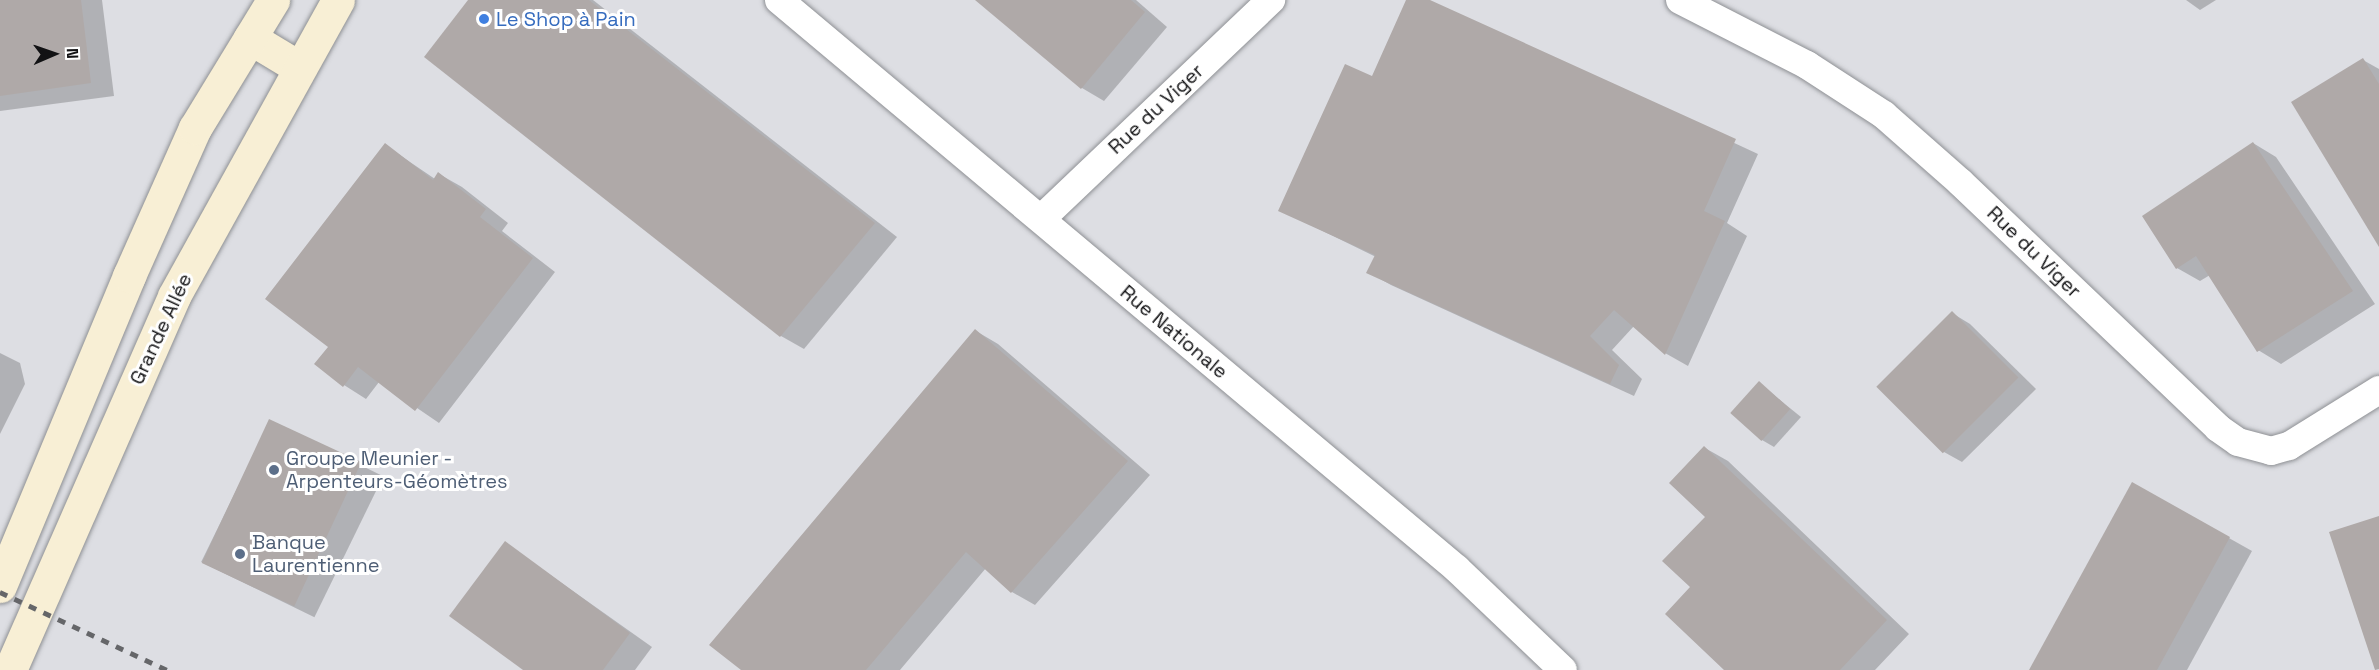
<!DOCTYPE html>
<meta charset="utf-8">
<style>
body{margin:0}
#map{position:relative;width:2379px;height:670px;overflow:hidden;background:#dddee3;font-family:"Space Grotesk",sans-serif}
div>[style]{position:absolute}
.shadow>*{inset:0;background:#0003;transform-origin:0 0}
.building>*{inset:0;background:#afa9a8;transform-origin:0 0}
.roads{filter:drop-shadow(0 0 2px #8e9094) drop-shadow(0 0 2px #8e9094)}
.street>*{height:28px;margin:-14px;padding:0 14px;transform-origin:14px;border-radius:14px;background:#fff}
.secondary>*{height:33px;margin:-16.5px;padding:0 16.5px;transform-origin:16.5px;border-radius:16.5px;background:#f8efd5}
.rail>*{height:4.5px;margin-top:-2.25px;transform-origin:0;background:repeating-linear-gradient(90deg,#656669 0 8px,transparent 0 16px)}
.dots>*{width:16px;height:16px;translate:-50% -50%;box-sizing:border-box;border:3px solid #fff;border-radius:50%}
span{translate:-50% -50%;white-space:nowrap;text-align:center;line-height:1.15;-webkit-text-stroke:6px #fff;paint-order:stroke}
.shop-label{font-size:20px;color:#366cbe}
.left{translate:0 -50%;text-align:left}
.street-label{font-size:20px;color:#121214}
.service-label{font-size:20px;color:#4e5e75}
.north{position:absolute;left:24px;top:24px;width:60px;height:60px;-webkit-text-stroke:4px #fff;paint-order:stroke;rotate:88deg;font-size:16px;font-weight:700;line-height:24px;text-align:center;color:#121214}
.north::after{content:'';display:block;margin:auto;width:21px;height:27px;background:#121214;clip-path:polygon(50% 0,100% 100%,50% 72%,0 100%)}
</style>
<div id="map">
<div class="shadow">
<div style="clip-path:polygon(0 0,102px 0,114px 96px,0 111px)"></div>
<div style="clip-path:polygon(470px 0,593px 0,897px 237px,804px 349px,781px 336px)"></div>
<div style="clip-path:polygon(977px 0,1136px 0,1167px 27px,1104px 101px,1082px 88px)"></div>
<div style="clip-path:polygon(1408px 0,1427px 0,1758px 154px,1727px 223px,1747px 236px,1688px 366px,1665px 353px,1634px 326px,1612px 350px,1642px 379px,1634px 396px,1391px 285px,1368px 272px,1376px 257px,1280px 210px,1372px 78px)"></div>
<div style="clip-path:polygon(2186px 0,2216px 0,2200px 10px)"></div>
<div style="clip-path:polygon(2363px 60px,2379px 69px,2379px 244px)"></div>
<div style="clip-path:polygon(2253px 143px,2276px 157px,2375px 304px,2281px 364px,2258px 350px,2210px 275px,2200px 281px,2177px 268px)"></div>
<div style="clip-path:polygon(385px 145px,435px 179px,439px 174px,462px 187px,508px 223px,502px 231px,555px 272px,439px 423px,379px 382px,366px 399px,344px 385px,330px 347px)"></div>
<div style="clip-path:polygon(1952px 313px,1970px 324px,2036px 389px,1962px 462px,1944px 452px)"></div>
<div style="clip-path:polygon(976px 331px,998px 344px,1150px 475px,1035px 605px,1012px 592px,986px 568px,900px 670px,744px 670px)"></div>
<div style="clip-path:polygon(0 353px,20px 363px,25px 384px,0 434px)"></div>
<div style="clip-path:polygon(1759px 383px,1801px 417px,1774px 447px,1762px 440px)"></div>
<div style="left:270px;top:421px;width:126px;height:157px;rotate:26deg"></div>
<div style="clip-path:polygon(1705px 448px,1728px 461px,1909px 634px,1875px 670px,1726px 670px,1692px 587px,1707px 516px)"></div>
<div style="clip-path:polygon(2133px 484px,2252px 551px,2187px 670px,2039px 670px)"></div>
<div style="clip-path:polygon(505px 543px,652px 647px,635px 670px,526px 670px)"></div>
</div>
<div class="building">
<div style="clip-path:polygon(0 0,81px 0,91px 83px,0 96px)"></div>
<div style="clip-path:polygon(468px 0,589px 0,875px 223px,780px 337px,424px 57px)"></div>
<div style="clip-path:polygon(975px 0,1131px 0,1145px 12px,1081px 89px)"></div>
<div style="clip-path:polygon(1406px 0,1430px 0,1736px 139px,1704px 211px,1725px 221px,1665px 355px,1614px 310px,1590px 336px,1619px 365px,1610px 384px,1366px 273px,1375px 255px,1278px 211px,1345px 64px,1372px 76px)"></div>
<div style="clip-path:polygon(2363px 58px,2379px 84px,2379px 247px,2291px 102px)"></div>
<div style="clip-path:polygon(2253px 142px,2353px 291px,2257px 352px,2196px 256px,2176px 269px,2142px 216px)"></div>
<div style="clip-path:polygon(385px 143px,433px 180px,438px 172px,486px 209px,480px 217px,533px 258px,415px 411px,358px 367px,343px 387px,314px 364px,328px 347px,265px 299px)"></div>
<div style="left:1952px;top:311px;width:94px;height:107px;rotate:45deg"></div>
<div style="clip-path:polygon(975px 329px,1128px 461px,1011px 593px,966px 552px,866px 670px,741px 670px,709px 645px)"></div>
<div style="left:1759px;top:381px;width:42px;height:43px;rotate:42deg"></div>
<div style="left:269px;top:419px;width:102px;height:159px;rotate:25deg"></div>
<div style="clip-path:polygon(1704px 446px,1887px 620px,1840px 670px,1724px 670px,1665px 614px,1690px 587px,1662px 561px,1705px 517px,1669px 483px)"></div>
<div style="clip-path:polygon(2132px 482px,2230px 537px,2157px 670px,2029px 670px)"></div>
<div style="clip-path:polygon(2379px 516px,2379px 669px,2375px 670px,2329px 532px)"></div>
<div style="clip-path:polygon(505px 541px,630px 633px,603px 670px,523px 670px,449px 616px)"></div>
</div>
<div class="roads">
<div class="street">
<div style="left:779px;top:0;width:885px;rotate:40deg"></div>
<div style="left:1457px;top:569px;width:146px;rotate:43.6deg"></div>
<div style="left:1680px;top:0;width:143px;rotate:27.1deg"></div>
<div style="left:1807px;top:65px;width:92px;rotate:33deg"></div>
<div style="left:1884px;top:115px;width:101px;rotate:41.4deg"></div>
<div style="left:1960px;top:182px;width:356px;rotate:43.6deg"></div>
<div style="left:2218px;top:428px;width:24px;rotate:35deg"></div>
<div style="left:2238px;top:442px;width:34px;rotate:15deg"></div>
<div style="left:2271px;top:451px;width:19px;rotate:-16deg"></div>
<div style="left:2289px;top:446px;width:106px;rotate:-31.9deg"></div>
<div style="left:1041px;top:219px;width:318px;rotate:-43.6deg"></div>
</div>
<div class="secondary">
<div style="left:250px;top:38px;width:56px;rotate:31.1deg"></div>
<div style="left:0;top:586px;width:336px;rotate:-67.4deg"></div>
<div style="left:129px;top:276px;width:162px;rotate:-66deg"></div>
<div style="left:195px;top:128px;width:150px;rotate:-58.6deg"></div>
<div style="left:10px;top:670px;width:408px;rotate:-66.3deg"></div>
<div style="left:174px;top:296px;width:338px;rotate:-61deg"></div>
</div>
</div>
<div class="rail">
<div style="left:0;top:592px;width:184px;rotate:25deg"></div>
</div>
<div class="dots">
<div style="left:484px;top:19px;background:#3f7fe0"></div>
<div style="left:274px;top:470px;background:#5c6f8a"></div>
<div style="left:240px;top:554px;background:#5c6f8a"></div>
</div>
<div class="shop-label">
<span class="left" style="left:496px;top:19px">Le Shop à Pain</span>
</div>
<div class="street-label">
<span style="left:1156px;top:109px;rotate:-43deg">Rue du Viger</span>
<span style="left:2034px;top:252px;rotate:44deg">Rue du Viger</span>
<span style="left:161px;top:329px;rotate:-65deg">Grande Allée</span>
<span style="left:1174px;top:332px;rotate:40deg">Rue Nationale</span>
</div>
<div class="service-label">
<span class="left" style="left:286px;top:470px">Groupe Meunier -<br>Arpenteurs-Géomètres</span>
<span class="left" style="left:252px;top:554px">Banque<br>Laurentienne</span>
</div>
<div class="north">N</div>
</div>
